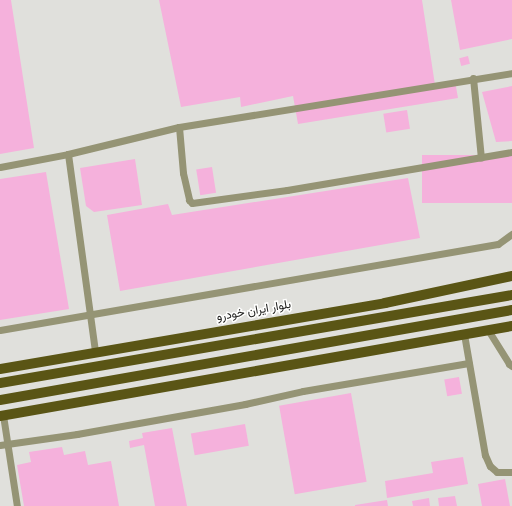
<!DOCTYPE html>
<meta charset="utf-8">
<style>
body{margin:0}
#map{position:relative;width:512px;height:506px;overflow:hidden;background:#e0e0dc;font-family:Overpass,Vazirmatn,sans-serif}
div>[style]{position:absolute}
.building>*{inset:0;background:#f5b1dc;transform-origin:0 0}
.service>*{height:7px;margin:-3.5px;padding:0 3.5px;transform-origin:3.5px;border-radius:3.5px;background:#959475}
.primary>*{height:10px;margin:-5px;padding:0 5px;transform-origin:5px;border-radius:5px;background:#5a5515}
span{translate:-50% -50%;white-space:nowrap;text-align:center;line-height:1.15;-webkit-text-stroke:3px #fffffe;paint-order:stroke}
.street-label{font-size:12px;color:#21211f}
</style>
<div id="map">
<div class="building">
<div style="clip-path:polygon(0 0,11px 0,34px 148px,0 154px)"></div>
<div style="clip-path:polygon(159px 0,422px 0,435px 85px,455px 81px,458px 98px,298px 124px,293px 96px,241px 107px,240px 97px,181px 107px)"></div>
<div style="clip-path:polygon(451px 0,512px 0,512px 39px,460px 50px)"></div>
<div style="left:468px;top:56px;width:8px;height:9px;rotate:76deg"></div>
<div style="clip-path:polygon(512px 86px,512px 141px,496px 142px,482px 92px)"></div>
<div style="left:407px;top:110px;width:19px;height:24px;rotate:81deg"></div>
<div style="left:512px;top:155px;width:48px;height:90px;rotate:90deg"></div>
<div style="clip-path:polygon(135px 159px,142px 205px,94px 212px,86px 206px,80px 168px)"></div>
<div style="left:212px;top:167px;width:26px;height:16px;rotate:81deg"></div>
<div style="clip-path:polygon(46px 172px,69px 309px,0 320px,0 179px)"></div>
<div style="clip-path:polygon(408px 178px,420px 238px,120px 291px,107px 215px,168px 204px,172px 215px)"></div>
<div style="left:459px;top:377px;width:17px;height:15px;rotate:80deg"></div>
<div style="left:351px;top:393px;width:90px;height:73px;rotate:80deg"></div>
<div style="left:245px;top:424px;width:22px;height:55px;rotate:80deg"></div>
<div style="clip-path:polygon(172px 428px,187px 506px,155px 506px,144px 445px,130px 448px,129px 441px,143px 438px,142px 433px)"></div>
<div style="clip-path:polygon(62px 447px,64px 455px,85px 451px,88px 465px,111px 461px,119px 506px,24px 506px,17px 465px,31px 462px,29px 452px)"></div>
<div style="clip-path:polygon(463px 457px,468px 484px,387px 498px,385px 481px,433px 473px,431px 462px)"></div>
<div style="clip-path:polygon(505px 479px,510px 506px,482px 506px,478px 484px)"></div>
<div style="clip-path:polygon(455px 496px,457px 506px,439px 506px,438px 498px)"></div>
<div style="clip-path:polygon(429px 498px,430px 506px,413px 506px,412px 501px)"></div>
<div style="clip-path:polygon(387px 500px,388px 506px,355px 506px,355px 505px)"></div>
</div>
<div class="service">
<div style="left:473px;top:78px;width:80px;rotate:84.3deg"></div>
<div style="left:179px;top:127px;width:46px;rotate:85deg"></div>
<div style="left:183px;top:173px;width:28px;rotate:77deg"></div>
<div style="left:189px;top:200px;width:4px;rotate:45deg"></div>
<div style="left:192px;top:203px;width:96px;rotate:-7.8deg"></div>
<div style="left:287px;top:190px;width:228px;rotate:-9.6deg"></div>
<div style="left:68px;top:154px;width:200px;rotate:82.2deg"></div>
<div style="left:0;top:167px;width:69px;rotate:-10.8deg"></div>
<div style="left:68px;top:154px;width:114px;rotate:-13.7deg"></div>
<div style="left:179px;top:127px;width:337px;rotate:-9.2deg"></div>
<div style="left:0;top:330px;width:505px;rotate:-9.8deg"></div>
<div style="left:498px;top:244px;width:17px;rotate:-36deg"></div>
<div style="left:488px;top:330px;width:40px;rotate:58deg"></div>
<div style="left:509px;top:364px;width:4px;rotate:34deg"></div>
<div style="left:464px;top:334px;width:123px;rotate:80.2deg"></div>
<div style="left:485px;top:455px;width:12px;rotate:66deg"></div>
<div style="left:490px;top:466px;width:9px;rotate:41deg"></div>
<div style="left:497px;top:472px;width:15px"></div>
<div style="left:3px;top:415px;width:92px;rotate:81.3deg"></div>
<div style="left:0;top:445px;width:78px;rotate:-8.1deg"></div>
<div style="left:77px;top:434px;width:171px;rotate:-10.1deg"></div>
<div style="left:245px;top:404px;width:59px;rotate:-12.6deg"></div>
<div style="left:303px;top:391px;width:168px;rotate:-9.6deg"></div>
</div>
<div class="primary">
<div style="left:0;top:369px;width:391px;rotate:-9.7deg"></div>
<div style="left:385px;top:303px;width:130px;rotate:-12deg"></div>
<div style="left:0;top:383px;width:520px;rotate:-9.75deg"></div>
<div style="left:0;top:400px;width:520px;rotate:-9.97deg"></div>
<div style="left:0;top:416px;width:520px;rotate:-9.97deg"></div>
</div>
<div class="street-label">
<span style="left:254px;top:312px;rotate:-10deg">بلوار ایران خودرو</span>
</div>
</div>
